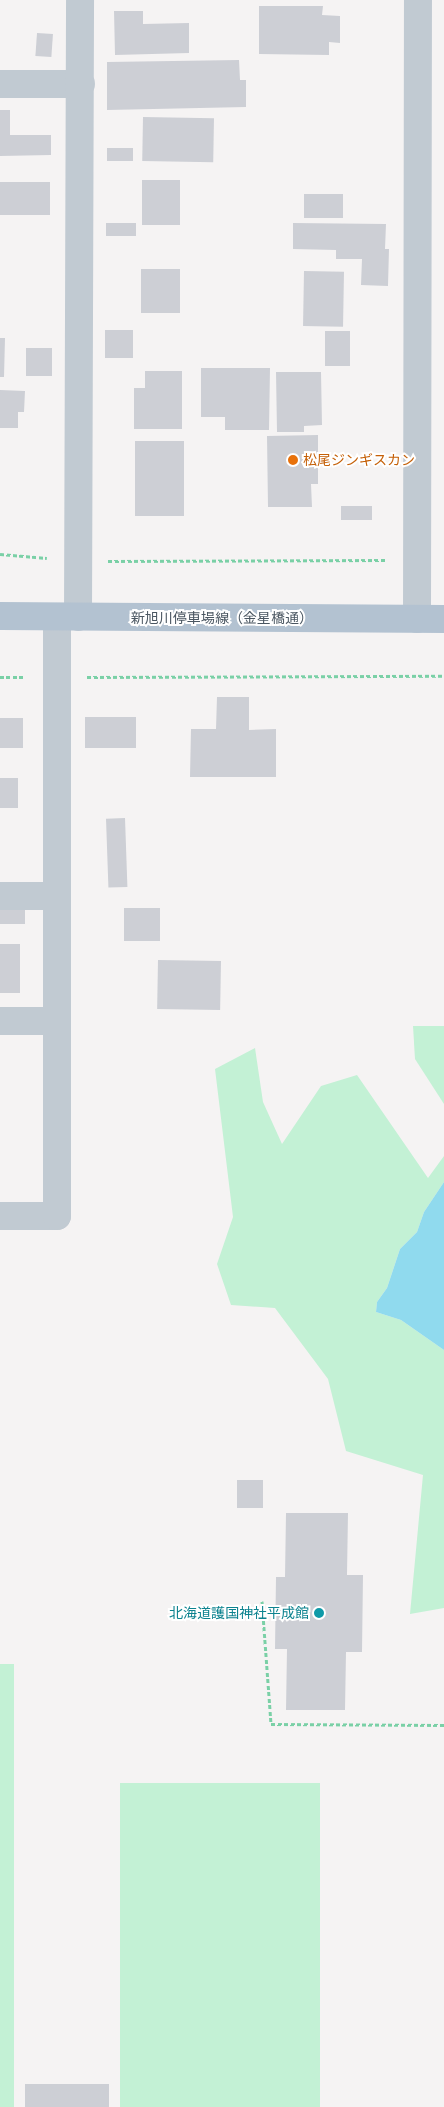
<!DOCTYPE html>
<meta charset="utf-8">
<style>
body{margin:0}
#map{position:relative;width:444px;height:2107px;overflow:hidden;background:#f5f3f3;font-family:Montserrat,"Noto Sans JP",sans-serif}
div>[style]{position:absolute}
.green>*{inset:0;background:#c3f1d5;transform-origin:0 0}
.water>*{inset:0;background:#90daee}
.building>*{inset:0;background:#cdcfd5;transform-origin:0 0}
.path>*{height:3px;margin-top:-1.5px;transform-origin:0;background:repeating-linear-gradient(90deg,#7ad0a6 0 4px,transparent 0 6.5px)}
.minor>*{height:28px;margin:-14px;padding:0 14px;transform-origin:14px;border-radius:14px;background:#c1cad2}
.major>*{height:28px;margin:-14px;padding:0 14px;transform-origin:14px;border-radius:14px;background:#b3c2d1}
.dots>*{width:14px;height:14px;translate:-50% -50%;box-sizing:border-box;border:2px solid #fff;border-radius:50%}
span{translate:-50% -50%;white-space:nowrap;text-align:center;line-height:1.15;-webkit-text-stroke:4px #fff;paint-order:stroke}
.food-label{font-size:14px;color:#c56008}
.left{translate:0 -50%;text-align:left}
.street-label{font-size:14px;color:#4a5661}
.culture-label{font-size:14px;color:#0d838f}
.right{translate:-100% -50%;text-align:right}
</style>
<div id="map">
<div class="green">
<div style="clip-path:polygon(413px 1026px,444px 1026px,444px 1104px,415px 1059px)"></div>
<div style="clip-path:polygon(255px 1048px,263px 1102px,282px 1144px,321px 1086px,357px 1075px,428px 1178px,444px 1156px,444px 1182px,424px 1212px,417px 1232px,400px 1249px,387px 1288px,377px 1302px,376px 1312px,401px 1320px,444px 1350px,444px 1608px,410px 1614px,423px 1475px,346px 1451px,328px 1379px,275px 1308px,231px 1305px,217px 1264px,233px 1217px,215px 1069px)"></div>
<div style="left:0;top:1664px;width:14px;height:443px"></div>
<div style="left:120px;top:1783px;width:200px;height:324px"></div>
</div>
<div class="water">
<div style="clip-path:polygon(444px 1182px,444px 1350px,401px 1320px,376px 1312px,377px 1302px,387px 1288px,400px 1249px,417px 1232px,424px 1212px)"></div>
</div>
<div class="building">
<div style="clip-path:polygon(259px 6px,323px 6px,322px 15px,340px 16px,340px 43px,329px 42px,329px 55px,259px 54px)"></div>
<div style="clip-path:polygon(114px 11px,143px 11px,143px 24px,189px 23px,189px 53px,115px 55px)"></div>
<div style="left:37px;top:33px;width:16px;height:23px;rotate:4deg"></div>
<div style="clip-path:polygon(239px 60px,240px 80px,246px 80px,246px 107px,107px 110px,107px 62px)"></div>
<div style="clip-path:polygon(0 110px,10px 110px,10px 135px,51px 135px,51px 155px,0 156px)"></div>
<div style="left:143px;top:117px;width:71px;height:44px;rotate:1deg"></div>
<div style="left:107px;top:148px;width:26px;height:13px"></div>
<div style="left:142px;top:180px;width:38px;height:45px"></div>
<div style="left:0;top:182px;width:50px;height:33px"></div>
<div style="left:343px;top:194px;width:24px;height:39px;rotate:90deg"></div>
<div style="left:106px;top:223px;width:30px;height:13px"></div>
<div style="clip-path:polygon(293px 223px,386px 224px,385px 249px,389px 249px,388px 286px,361px 285px,362px 259px,336px 259px,336px 250px,293px 249px)"></div>
<div style="left:141px;top:269px;width:39px;height:44px"></div>
<div style="left:304px;top:271px;width:40px;height:55px;rotate:1deg"></div>
<div style="left:133px;top:330px;width:28px;height:28px;rotate:90deg"></div>
<div style="left:325px;top:331px;width:25px;height:35px"></div>
<div style="clip-path:polygon(0 338px,5px 338px,4px 377px,0 377px)"></div>
<div style="left:26px;top:348px;width:26px;height:28px"></div>
<div style="clip-path:polygon(201px 368px,270px 368px,269px 430px,225px 430px,225px 417px,201px 417px)"></div>
<div style="clip-path:polygon(145px 371px,182px 371px,182px 429px,134px 429px,134px 388px,145px 388px)"></div>
<div style="clip-path:polygon(276px 372px,321px 372px,322px 425px,304px 426px,304px 432px,277px 432px)"></div>
<div style="clip-path:polygon(0 390px,25px 391px,24px 412px,18px 412px,18px 428px,0 428px)"></div>
<div style="clip-path:polygon(318px 435px,318px 484px,311px 484px,312px 507px,268px 507px,267px 436px)"></div>
<div style="left:135px;top:441px;width:49px;height:75px"></div>
<div style="left:372px;top:506px;width:14px;height:31px;rotate:90deg"></div>
<div style="clip-path:polygon(217px 697px,249px 697px,249px 730px,276px 729px,276px 777px,190px 777px,191px 729px,216px 729px)"></div>
<div style="left:85px;top:717px;width:51px;height:31px"></div>
<div style="left:0;top:718px;width:23px;height:30px"></div>
<div style="left:0;top:778px;width:18px;height:30px"></div>
<div style="left:125px;top:818px;width:69px;height:19px;rotate:88deg"></div>
<div style="left:124px;top:908px;width:36px;height:33px"></div>
<div style="left:0;top:910px;width:25px;height:14px"></div>
<div style="left:0;top:944px;width:20px;height:49px"></div>
<div style="left:158px;top:960px;width:63px;height:49px;rotate:1deg"></div>
<div style="left:237px;top:1480px;width:26px;height:28px"></div>
<div style="clip-path:polygon(286px 1513px,348px 1513px,347px 1575px,363px 1575px,362px 1652px,346px 1652px,345px 1710px,286px 1710px,287px 1649px,275px 1649px,276px 1577px,285px 1577px)"></div>
<div style="left:109px;top:2084px;width:23px;height:84px;rotate:90deg"></div>
</div>
<div class="path">
<div style="left:0;top:554px;width:47px;rotate:4.9deg"></div>
<div style="left:108px;top:561px;width:279px;rotate:-0.2deg"></div>
<div style="left:0;top:677px;width:26px"></div>
<div style="left:87px;top:677px;width:357px;rotate:-0.2deg"></div>
<div style="left:262px;top:1601px;width:123px;rotate:85.8deg"></div>
<div style="left:271px;top:1724px;width:173px;rotate:0.3deg"></div>
</div>
<div class="minor">
<div style="left:0;top:84px;width:81px"></div>
<div style="left:78px;top:617px;width:617px;rotate:-89.81deg"></div>
<div style="left:417px;top:619px;width:619px;rotate:-89.91deg"></div>
<div style="left:0;top:896px;width:57px"></div>
<div style="left:0;top:1021px;width:57px"></div>
<div style="left:0;top:1216px;width:57px"></div>
<div style="left:57px;top:1216px;width:599px;rotate:-90deg"></div>
</div>
<div class="major">
<div style="left:0;top:616px;width:444px;rotate:0.4deg"></div>
</div>
<div class="dots">
<div style="left:293px;top:460px;background:#e8710a"></div>
<div style="left:319px;top:1613px;background:#0f9aa8"></div>
</div>
<div class="food-label">
<span class="left" style="left:303px;top:460px">松尾ジンギスカン</span>
</div>
<div class="street-label">
<span style="left:222px;top:618px">新旭川停車場線（金星橋通）</span>
</div>
<div class="culture-label">
<span class="right" style="left:309px;top:1613px">北海道護国神社平成館</span>
</div>
</div>
